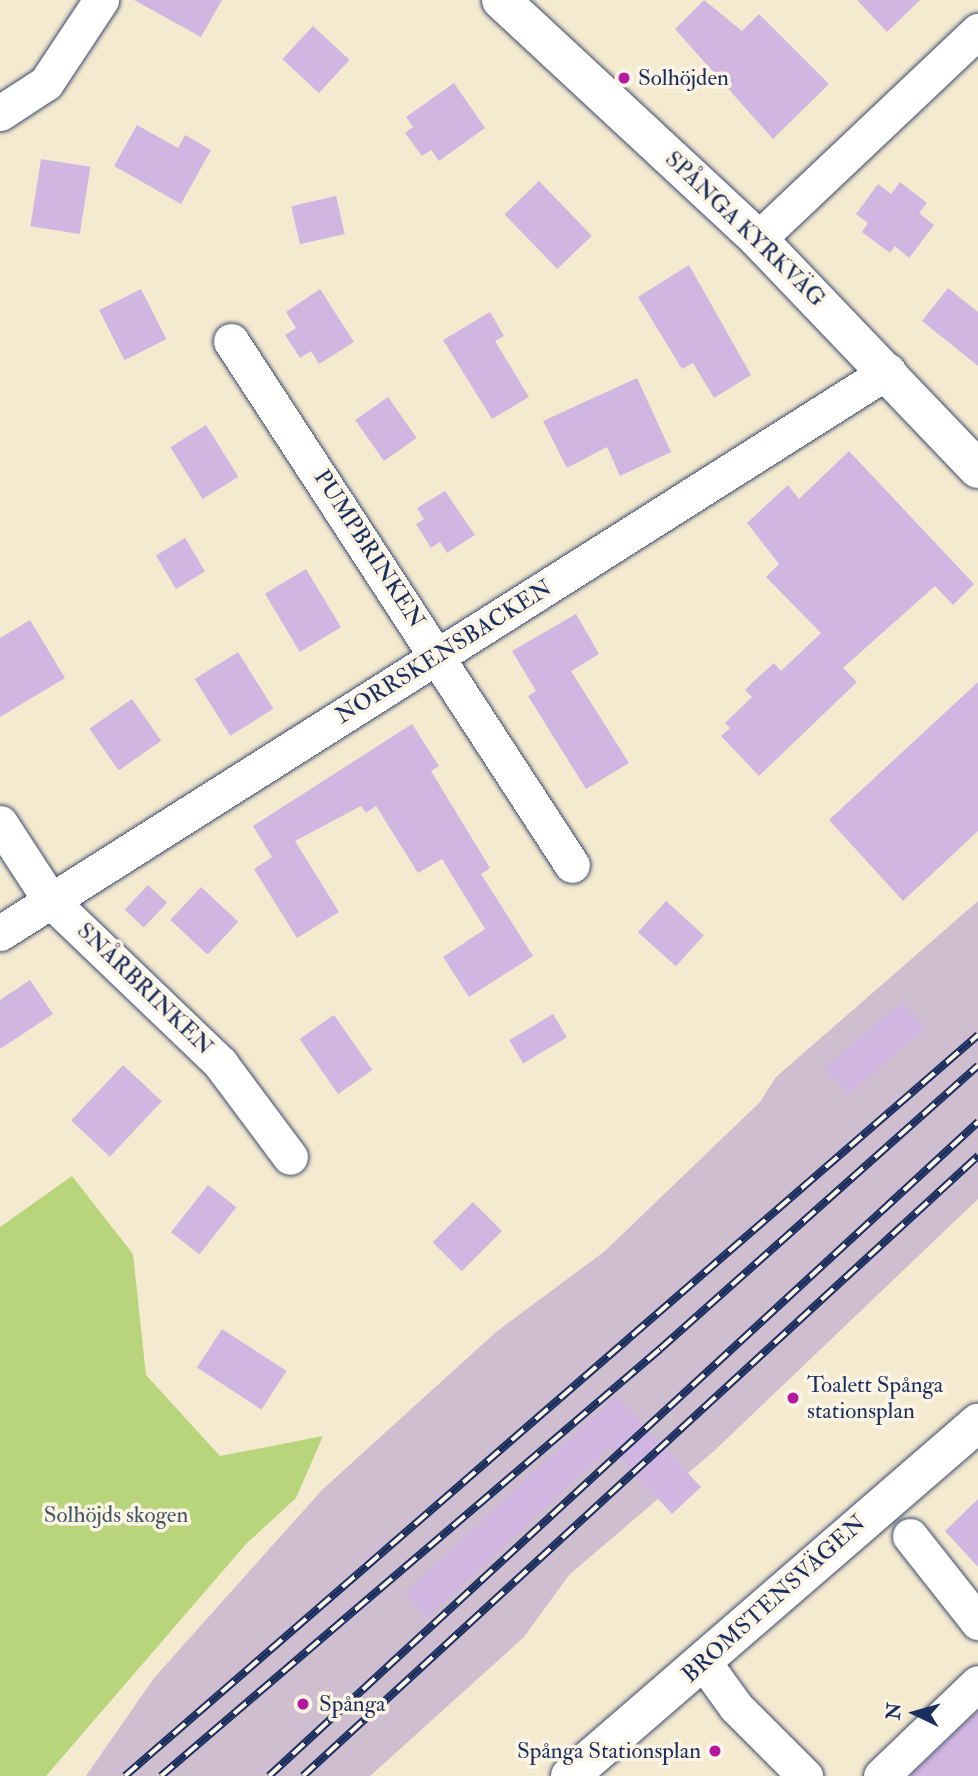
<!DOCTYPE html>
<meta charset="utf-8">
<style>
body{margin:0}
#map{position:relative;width:978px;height:1776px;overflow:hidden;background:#f4ead0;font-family:"IM FELL Double Pica",serif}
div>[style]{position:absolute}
.industrial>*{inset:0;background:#cfbdd0}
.green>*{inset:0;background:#b9d57b}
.building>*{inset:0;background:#d2b6e2;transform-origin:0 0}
.roads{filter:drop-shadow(0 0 2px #3c4b6f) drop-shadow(0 0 2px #3c4b6f)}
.street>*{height:35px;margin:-17.5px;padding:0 17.5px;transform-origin:17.5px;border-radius:17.5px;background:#fff}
.secondary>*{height:38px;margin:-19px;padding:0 19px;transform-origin:19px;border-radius:19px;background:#fff}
.rail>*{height:8px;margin-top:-4px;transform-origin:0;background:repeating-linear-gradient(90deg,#fcf5e5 0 16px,#1b2f5e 0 32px);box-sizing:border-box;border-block:2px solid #1b2f5e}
.dots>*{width:19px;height:19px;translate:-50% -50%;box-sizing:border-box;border:4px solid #fcf5e5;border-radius:50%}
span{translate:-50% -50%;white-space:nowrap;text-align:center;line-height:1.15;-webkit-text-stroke:7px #fcf5e5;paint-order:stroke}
.poi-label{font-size:23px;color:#1b2f5e}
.left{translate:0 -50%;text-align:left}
.right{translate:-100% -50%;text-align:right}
.street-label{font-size:23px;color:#1b2f5e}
.park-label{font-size:23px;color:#425865}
.north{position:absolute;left:880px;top:1678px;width:70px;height:70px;-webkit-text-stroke:5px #fcf5e5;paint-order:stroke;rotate:275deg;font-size:19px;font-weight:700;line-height:28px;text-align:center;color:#1b2f5e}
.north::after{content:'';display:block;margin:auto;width:24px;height:32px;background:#1b2f5e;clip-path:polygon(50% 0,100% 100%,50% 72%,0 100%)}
</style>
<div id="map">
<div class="industrial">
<div style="clip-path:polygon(978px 901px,978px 1199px,714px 1451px,569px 1575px,524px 1637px,370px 1776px,86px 1776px,154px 1678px,322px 1490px,496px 1332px,605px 1251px,760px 1102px,776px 1077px)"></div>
</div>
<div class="green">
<div style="clip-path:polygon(72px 1176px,133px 1254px,146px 1375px,220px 1456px,323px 1436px,296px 1498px,246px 1544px,46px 1776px,0 1776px,0 1227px)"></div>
</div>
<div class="building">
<div style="clip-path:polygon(134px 0,222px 0,201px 37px)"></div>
<div style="clip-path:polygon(704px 0,742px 31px,759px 14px,829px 84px,773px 139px,675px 29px)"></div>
<div style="clip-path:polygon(857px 0,920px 0,887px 32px)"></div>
<div style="left:313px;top:26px;width:50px;height:45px;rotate:43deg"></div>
<div style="clip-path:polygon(454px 83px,485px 128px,439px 161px,431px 150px,422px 156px,405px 133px,413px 127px,406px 117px)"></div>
<div style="clip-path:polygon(137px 125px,178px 148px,185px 135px,211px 150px,181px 204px,114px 166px)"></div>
<div style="left:41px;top:159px;width:50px;height:68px;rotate:9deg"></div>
<div style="left:539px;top:181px;width:76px;height:48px;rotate:46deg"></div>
<div style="clip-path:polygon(900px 182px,927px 203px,919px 213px,934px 225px,909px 258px,895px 246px,890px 253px,862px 232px,868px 223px,856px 214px,878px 184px,891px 194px)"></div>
<div style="left:336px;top:196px;width:39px;height:46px;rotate:77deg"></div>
<div style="clip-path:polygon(689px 265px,751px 375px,714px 398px,693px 363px,682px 369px,638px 297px)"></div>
<div style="clip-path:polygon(948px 288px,978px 312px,978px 366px,922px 321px)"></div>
<div style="left:141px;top:289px;width:56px;height:47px;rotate:63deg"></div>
<div style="clip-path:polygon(320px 289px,354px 342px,319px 364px,311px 351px,300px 358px,285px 335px,296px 328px,286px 312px)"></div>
<div style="clip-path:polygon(490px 312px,504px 336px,495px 341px,529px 397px,492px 419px,443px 340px)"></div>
<div style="clip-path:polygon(637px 378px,671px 452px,620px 476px,607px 447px,567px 468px,543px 421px)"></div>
<div style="left:388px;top:397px;width:50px;height:40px;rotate:55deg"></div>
<div style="left:206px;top:425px;width:61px;height:42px;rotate:58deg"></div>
<div style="clip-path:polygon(849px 451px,974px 584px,953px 605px,935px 586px,843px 668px,857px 682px,759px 776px,721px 736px,730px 728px,725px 723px,752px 697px,745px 690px,752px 683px,774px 663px,781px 671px,821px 633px,766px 577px,779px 564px,747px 523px,788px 485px,799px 499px)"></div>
<div style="clip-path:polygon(445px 491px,475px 535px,447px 553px,440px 542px,431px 548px,416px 524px,424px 519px,417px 508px)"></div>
<div style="left:185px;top:538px;width:39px;height:34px;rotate:59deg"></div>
<div style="left:306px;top:569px;width:68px;height:48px;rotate:59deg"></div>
<div style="clip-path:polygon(576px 614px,599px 654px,571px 671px,629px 763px,586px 789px,528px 696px,536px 691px,512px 651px)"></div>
<div style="clip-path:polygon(30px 620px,65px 678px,0 717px,0 638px)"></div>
<div style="left:238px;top:652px;width:67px;height:51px;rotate:58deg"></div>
<div style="clip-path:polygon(978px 682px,978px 831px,903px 901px,829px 820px)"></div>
<div style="left:132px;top:699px;width:51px;height:52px;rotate:55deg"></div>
<div style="clip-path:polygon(412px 724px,439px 766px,431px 771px,490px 868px,481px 874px,533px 956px,469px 997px,443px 957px,485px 929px,442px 859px,418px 873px,376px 806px,366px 813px,361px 806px,295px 841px,339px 912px,297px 938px,254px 869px,272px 857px,253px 826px)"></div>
<div style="left:148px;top:885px;width:26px;height:34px;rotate:43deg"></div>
<div style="left:201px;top:887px;width:51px;height:45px;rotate:43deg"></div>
<div style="left:666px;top:901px;width:51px;height:42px;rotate:42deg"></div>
<div style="clip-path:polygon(30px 980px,53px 1014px,0 1049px,0 1000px)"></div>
<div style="left:901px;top:1002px;width:35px;height:101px;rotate:49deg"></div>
<div style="left:553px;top:1014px;width:27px;height:51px;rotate:59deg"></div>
<div style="left:334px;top:1015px;width:67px;height:42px;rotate:55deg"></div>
<div style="left:123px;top:1065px;width:53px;height:76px;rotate:43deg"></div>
<div style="left:208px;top:1185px;width:36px;height:60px;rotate:38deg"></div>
<div style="left:473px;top:1202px;width:41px;height:57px;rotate:45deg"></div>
<div style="left:222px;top:1329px;width:77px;height:46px;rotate:33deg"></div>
<div style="clip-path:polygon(616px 1396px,701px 1487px,672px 1514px,610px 1447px,427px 1618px,406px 1592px)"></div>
<div style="clip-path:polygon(978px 1499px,978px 1567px,945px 1531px)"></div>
<div style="clip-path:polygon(978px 1711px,978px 1776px,910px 1776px)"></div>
</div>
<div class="roads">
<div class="street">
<div style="left:0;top:113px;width:55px;rotate:-33.1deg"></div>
<div style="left:46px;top:83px;width:100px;rotate:-56.5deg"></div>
<div style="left:758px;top:239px;width:303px;rotate:-43.4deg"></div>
<div style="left:231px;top:341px;width:625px;rotate:56.95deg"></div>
<div style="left:0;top:823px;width:92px;rotate:57deg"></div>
<div style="left:50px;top:900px;width:236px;rotate:43.8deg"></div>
<div style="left:220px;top:1063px;width:117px;rotate:53.3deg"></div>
<div style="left:0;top:933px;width:1051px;rotate:-32.33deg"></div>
<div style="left:910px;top:1536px;width:110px;rotate:51.7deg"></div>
<div style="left:705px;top:1664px;width:53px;rotate:54.2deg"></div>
<div style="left:736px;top:1707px;width:98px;rotate:45deg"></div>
<div style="left:881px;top:1776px;width:134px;rotate:-43.8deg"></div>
</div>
<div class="secondary">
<div style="left:501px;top:0;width:351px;rotate:42.9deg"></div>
<div style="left:758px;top:239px;width:318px;rotate:46.3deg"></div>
<div style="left:570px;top:1776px;width:540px;rotate:-40.87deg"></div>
</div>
</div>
<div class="rail">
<div style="left:125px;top:1776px;width:1130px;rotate:-40.98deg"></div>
<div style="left:161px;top:1776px;width:657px;rotate:-40.55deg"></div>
<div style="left:660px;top:1349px;width:426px;rotate:-41.7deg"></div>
<div style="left:269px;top:1776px;width:965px;rotate:-42.69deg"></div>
<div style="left:303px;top:1776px;width:917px;rotate:-42.57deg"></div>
</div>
<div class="dots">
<div style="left:624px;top:78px;background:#b5179e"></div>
<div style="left:793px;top:1398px;background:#b5179e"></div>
<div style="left:303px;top:1704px;background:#b5179e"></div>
<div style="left:715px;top:1751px;background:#b5179e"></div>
</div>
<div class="poi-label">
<span class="left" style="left:638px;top:78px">Solhöjden</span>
<span class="left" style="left:807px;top:1398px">Toalett Spånga<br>stationsplan</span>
<span class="left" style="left:319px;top:1704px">Spånga</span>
<span class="right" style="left:701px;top:1751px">Spånga Stationsplan</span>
</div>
<div class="street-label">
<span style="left:745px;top:229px;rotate:44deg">SPÅNGA KYRKVÄG</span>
<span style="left:369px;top:549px;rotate:57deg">PUMPBRINKEN</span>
<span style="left:444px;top:652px;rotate:-32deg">NORRSKENSBACKEN</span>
<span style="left:145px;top:989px;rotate:44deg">SNÅRBRINKEN</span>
<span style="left:774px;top:1599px;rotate:-42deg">BROMSTENSVÄGEN</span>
</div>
<div class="park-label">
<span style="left:116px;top:1515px">Solhöjds skogen</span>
</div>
<div class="north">N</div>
</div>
